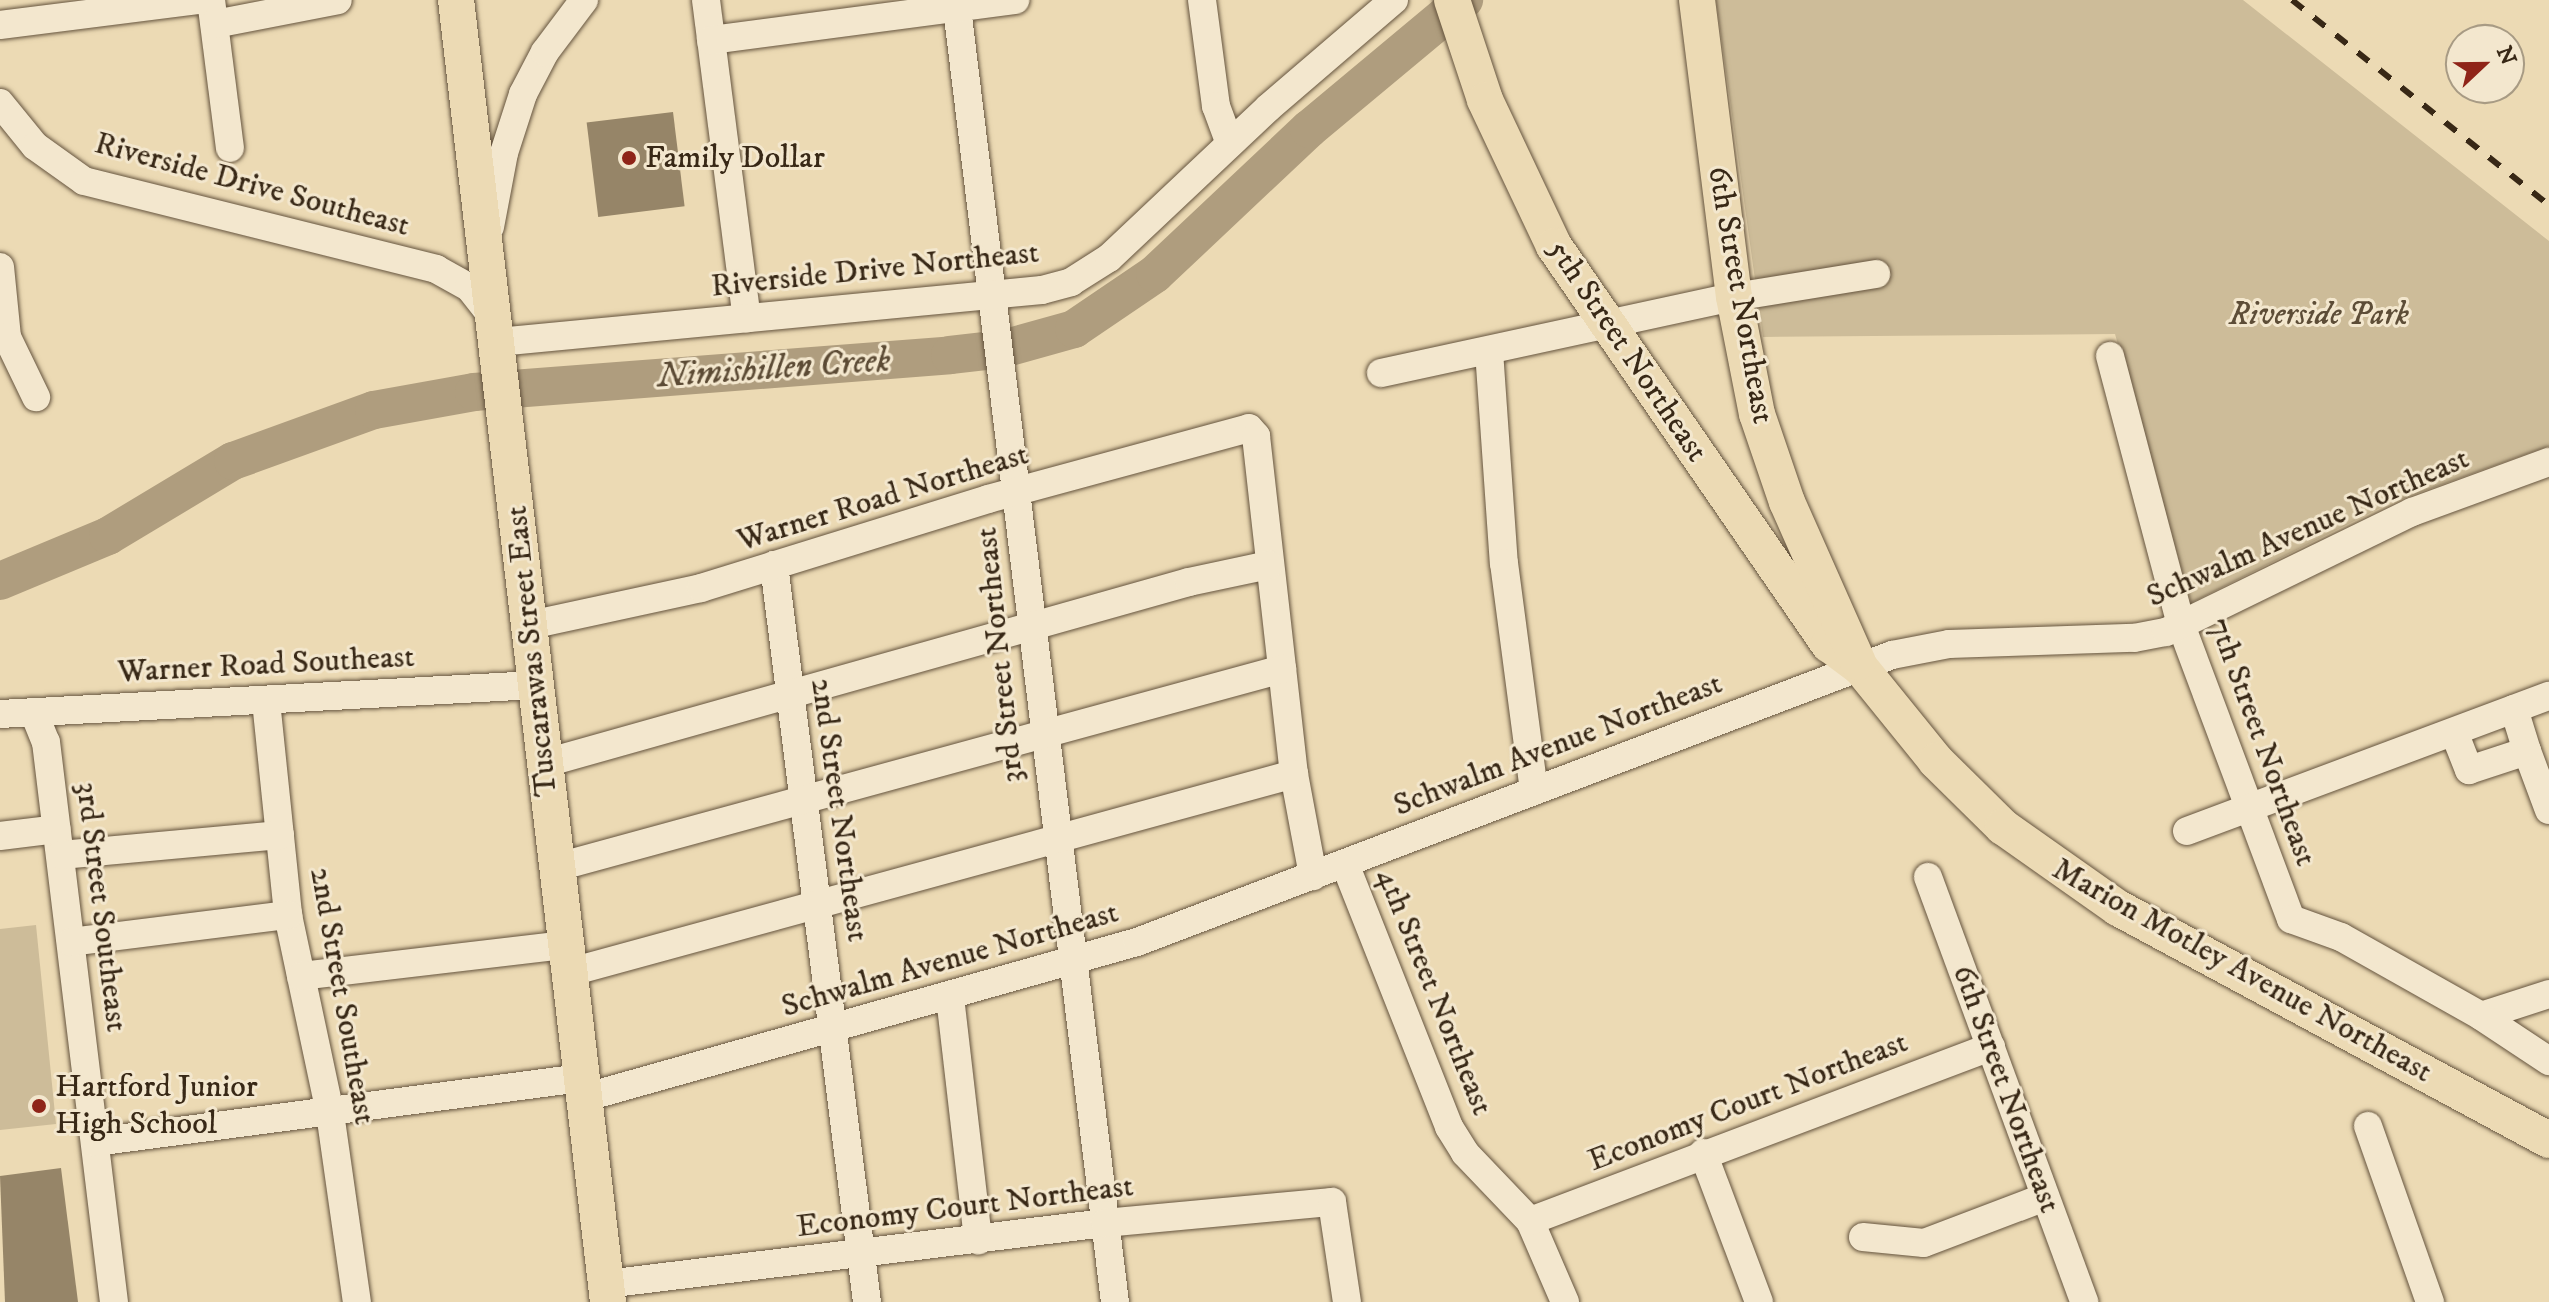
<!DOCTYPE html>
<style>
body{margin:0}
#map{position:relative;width:2549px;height:1302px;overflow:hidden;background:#ecdab4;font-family:"IM FELL DW Pica",serif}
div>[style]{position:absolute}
.green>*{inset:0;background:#cdbc99}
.river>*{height:38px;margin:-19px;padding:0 19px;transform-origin:19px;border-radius:19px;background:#af9d7e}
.building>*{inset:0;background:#968568;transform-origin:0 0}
.roads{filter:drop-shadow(0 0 2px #65543e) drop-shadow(0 0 2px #65543e)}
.minor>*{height:28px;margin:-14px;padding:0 14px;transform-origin:14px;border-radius:14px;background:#f3e7ce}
.major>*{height:36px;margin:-18px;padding:0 18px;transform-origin:18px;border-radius:18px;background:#ecdab4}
.rail>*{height:6px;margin-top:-3px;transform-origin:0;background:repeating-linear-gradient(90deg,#382816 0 14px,transparent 0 28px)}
.dots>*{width:22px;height:22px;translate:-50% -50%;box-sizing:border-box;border:4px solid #f3e7ce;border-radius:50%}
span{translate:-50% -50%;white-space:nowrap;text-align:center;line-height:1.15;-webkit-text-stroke:6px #f3e7ce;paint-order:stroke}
.poi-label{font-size:32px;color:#382816}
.left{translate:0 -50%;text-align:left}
.street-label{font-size:32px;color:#382816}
.park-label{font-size:32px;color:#5d4d37;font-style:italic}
.water-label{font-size:34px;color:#5c4b35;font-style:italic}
.north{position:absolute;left:2445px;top:24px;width:80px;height:80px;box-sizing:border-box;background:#f3e7ce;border:2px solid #a89b84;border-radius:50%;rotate:68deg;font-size:22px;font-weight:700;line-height:32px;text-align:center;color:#382816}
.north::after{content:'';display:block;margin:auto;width:28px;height:36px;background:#8f2418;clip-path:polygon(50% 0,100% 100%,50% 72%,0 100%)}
</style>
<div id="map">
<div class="green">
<div style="clip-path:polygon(1716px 0,2243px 0,2549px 241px,2549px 446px,2388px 504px,2191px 603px,2115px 334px,1763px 337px)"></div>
<div style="clip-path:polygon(36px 925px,56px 1124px,0 1130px,0 929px)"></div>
</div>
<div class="river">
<div style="left:0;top:581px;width:117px;rotate:-22.6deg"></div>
<div style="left:108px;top:536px;width:146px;rotate:-31deg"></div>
<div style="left:233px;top:461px;width:150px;rotate:-19.9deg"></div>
<div style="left:374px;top:410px;width:102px;rotate:-10.2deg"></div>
<div style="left:474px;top:392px;width:477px;rotate:-4.4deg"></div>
<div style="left:950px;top:355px;width:53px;rotate:-6.5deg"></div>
<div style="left:1003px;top:349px;width:74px;rotate:-15.7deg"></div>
<div style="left:1074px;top:329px;width:98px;rotate:-34.2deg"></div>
<div style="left:1155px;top:274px;width:212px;rotate:-43.3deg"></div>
<div style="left:1309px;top:129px;width:202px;rotate:-39.8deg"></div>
</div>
<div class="building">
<div style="left:673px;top:112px;width:95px;height:87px;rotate:83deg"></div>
<div style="clip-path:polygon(61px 1168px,78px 1302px,5px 1302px,0 1176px)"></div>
</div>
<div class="roads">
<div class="minor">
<div style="left:211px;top:0;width:149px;rotate:82.7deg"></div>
<div style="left:706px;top:0;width:321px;rotate:82.7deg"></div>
<div style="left:956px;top:0;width:1312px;rotate:83.04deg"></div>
<div style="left:1202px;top:0;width:107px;rotate:82.5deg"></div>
<div style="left:1216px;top:106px;width:40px;rotate:69.8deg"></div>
<div style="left:215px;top:24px;width:125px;rotate:-11deg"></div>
<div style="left:0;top:25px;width:199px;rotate:-7.2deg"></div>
<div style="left:711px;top:40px;width:307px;rotate:-7.5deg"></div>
<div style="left:0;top:103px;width:55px;rotate:50.9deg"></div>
<div style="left:35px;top:146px;width:60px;rotate:35.5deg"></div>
<div style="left:84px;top:181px;width:363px;rotate:14deg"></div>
<div style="left:436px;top:269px;width:38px;rotate:29deg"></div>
<div style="left:469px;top:287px;width:42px;rotate:51.8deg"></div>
<div style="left:490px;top:227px;width:75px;rotate:-79.3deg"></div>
<div style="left:504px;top:153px;width:62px;rotate:-72.1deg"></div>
<div style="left:523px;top:94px;width:47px;rotate:-62.4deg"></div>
<div style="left:545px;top:52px;width:65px;rotate:-53.1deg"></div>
<div style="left:0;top:267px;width:70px;rotate:84.3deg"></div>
<div style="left:7px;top:337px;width:67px;rotate:64.2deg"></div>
<div style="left:498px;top:342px;width:546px;rotate:-5.46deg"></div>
<div style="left:1042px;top:290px;width:30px;rotate:-15deg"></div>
<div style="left:1071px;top:282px;width:45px;rotate:-32.3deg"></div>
<div style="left:1109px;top:258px;width:219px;rotate:-43.3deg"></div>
<div style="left:1268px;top:108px;width:166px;rotate:-40.6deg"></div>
<div style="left:1489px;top:351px;width:213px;rotate:86deg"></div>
<div style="left:1504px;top:563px;width:230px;rotate:82.5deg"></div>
<div style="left:2110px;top:356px;width:278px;rotate:75.2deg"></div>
<div style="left:2181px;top:625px;width:314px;rotate:69.5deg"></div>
<div style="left:2291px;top:919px;width:53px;rotate:19.8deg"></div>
<div style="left:2341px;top:937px;width:161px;rotate:29.4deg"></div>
<div style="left:1381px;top:373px;width:361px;rotate:-12.2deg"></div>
<div style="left:1734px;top:297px;width:144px;rotate:-9.2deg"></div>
<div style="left:774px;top:565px;width:743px;rotate:82.81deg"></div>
<div style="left:530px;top:625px;width:175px;rotate:-12.2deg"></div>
<div style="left:701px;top:588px;width:300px;rotate:-17.2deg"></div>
<div style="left:988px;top:499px;width:270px;rotate:-15.2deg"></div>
<div style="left:1249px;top:428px;width:11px;rotate:49deg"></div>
<div style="left:1256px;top:436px;width:340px;rotate:83.6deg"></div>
<div style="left:1294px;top:774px;width:104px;rotate:79.4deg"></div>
<div style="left:266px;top:701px;width:215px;rotate:84.1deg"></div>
<div style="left:288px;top:915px;width:202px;rotate:78deg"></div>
<div style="left:330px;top:1113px;width:191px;rotate:81.9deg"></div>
<div style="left:34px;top:713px;width:31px;rotate:68deg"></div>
<div style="left:46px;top:742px;width:564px;rotate:83.08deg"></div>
<div style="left:0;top:714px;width:536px;rotate:-3.1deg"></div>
<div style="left:2454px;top:732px;width:41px;rotate:68.5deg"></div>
<div style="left:2469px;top:770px;width:61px;rotate:-18.1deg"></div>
<div style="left:2527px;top:751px;width:44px;rotate:-107.2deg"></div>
<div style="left:2527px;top:751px;width:63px;rotate:69.6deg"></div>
<div style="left:542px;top:764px;width:672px;rotate:-15.71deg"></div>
<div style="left:1189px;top:582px;width:82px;rotate:-12deg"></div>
<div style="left:2187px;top:831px;width:386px;rotate:-20.5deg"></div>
<div style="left:0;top:836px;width:57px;rotate:-7deg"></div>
<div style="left:61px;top:855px;width:220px;rotate:-5.2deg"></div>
<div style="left:1345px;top:864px;width:283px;rotate:68.4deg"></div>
<div style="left:1449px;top:1127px;width:31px;rotate:58deg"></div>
<div style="left:1465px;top:1153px;width:94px;rotate:46.3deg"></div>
<div style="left:1530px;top:1221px;width:88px;rotate:66.6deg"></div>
<div style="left:554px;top:868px;width:755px;rotate:-15.29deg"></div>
<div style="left:1928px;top:877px;width:453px;rotate:69.8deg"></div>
<div style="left:71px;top:942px;width:219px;rotate:-7.1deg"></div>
<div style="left:567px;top:973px;width:754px;rotate:-15.31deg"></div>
<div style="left:301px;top:976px;width:265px;rotate:-6.7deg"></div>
<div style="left:2549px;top:994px;width:71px;rotate:162.1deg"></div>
<div style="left:2481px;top:1016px;width:82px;rotate:33.5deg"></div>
<div style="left:950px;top:997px;width:245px;rotate:83.4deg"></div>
<div style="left:583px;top:1098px;width:576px;rotate:-15.73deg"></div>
<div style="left:1137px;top:942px;width:808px;rotate:-20.81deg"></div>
<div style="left:1892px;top:655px;width:58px;rotate:-10.9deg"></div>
<div style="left:1949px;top:644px;width:185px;rotate:-1.9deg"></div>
<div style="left:2134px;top:638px;width:33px;rotate:-11deg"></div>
<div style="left:2166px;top:632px;width:274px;rotate:-26deg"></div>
<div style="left:2412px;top:512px;width:146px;rotate:-20.1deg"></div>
<div style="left:2368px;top:1126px;width:187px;rotate:70.6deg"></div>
<div style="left:95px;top:1142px;width:489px;rotate:-7.5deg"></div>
<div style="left:1703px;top:1153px;width:159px;rotate:69.4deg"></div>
<div style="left:1530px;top:1221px;width:493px;rotate:-20.7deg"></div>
<div style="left:1863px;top:1237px;width:61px;rotate:5.6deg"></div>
<div style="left:1924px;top:1243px;width:129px;rotate:-20.8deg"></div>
<div style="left:606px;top:1284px;width:503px;rotate:-6.97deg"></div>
<div style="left:1105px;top:1223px;width:228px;rotate:-5.3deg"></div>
<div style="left:1332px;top:1202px;width:101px;rotate:81.5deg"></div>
</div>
<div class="major">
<div style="left:456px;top:0;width:1311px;rotate:83.34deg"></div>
<div style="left:1452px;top:0;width:105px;rotate:71.7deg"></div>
<div style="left:1485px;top:100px;width:161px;rotate:64.7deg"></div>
<div style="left:1554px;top:246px;width:484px;rotate:55.4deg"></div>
<div style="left:1829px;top:644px;width:39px;rotate:37deg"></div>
<div style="left:1860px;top:667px;width:121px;rotate:51deg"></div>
<div style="left:1936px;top:761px;width:94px;rotate:44.6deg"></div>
<div style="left:2003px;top:827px;width:141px;rotate:35.2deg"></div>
<div style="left:2118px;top:908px;width:489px;rotate:28.3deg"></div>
<div style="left:1697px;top:0;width:299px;rotate:82.9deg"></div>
<div style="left:1734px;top:297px;width:119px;rotate:78.9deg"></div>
<div style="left:1757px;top:414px;width:93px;rotate:71.2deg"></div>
<div style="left:1787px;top:502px;width:175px;rotate:66.1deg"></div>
</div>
</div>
<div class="rail">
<div style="left:2292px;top:0;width:329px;rotate:38.6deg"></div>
</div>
<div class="dots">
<div style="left:629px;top:158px;background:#8f2418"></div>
<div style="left:39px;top:1106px;background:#8f2418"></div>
</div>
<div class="poi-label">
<span class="left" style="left:645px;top:158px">Family Dollar</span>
<span class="left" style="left:55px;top:1106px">Hartford Junior<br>High School</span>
</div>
<div class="street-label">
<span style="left:252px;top:185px;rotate:15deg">Riverside Drive Southeast</span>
<span style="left:875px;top:270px;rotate:-6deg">Riverside Drive Northeast</span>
<span style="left:1740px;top:295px;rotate:80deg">6th Street Northeast</span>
<span style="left:1627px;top:351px;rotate:56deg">5th Street Northeast</span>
<span style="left:883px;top:498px;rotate:-17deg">Warner Road Northeast</span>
<span style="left:2308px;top:528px;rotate:-24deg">Schwalm Avenue Northeast</span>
<span style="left:532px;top:651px;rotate:-96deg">Tuscarawas Street East</span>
<span style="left:1000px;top:655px;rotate:-96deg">3rd Street Northeast</span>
<span style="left:266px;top:665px;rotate:-3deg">Warner Road Southeast</span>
<span style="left:2262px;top:742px;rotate:70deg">7th Street Northeast</span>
<span style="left:1558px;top:745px;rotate:-21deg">Schwalm Avenue Northeast</span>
<span style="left:839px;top:810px;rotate:82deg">2nd Street Northeast</span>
<span style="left:101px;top:907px;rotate:83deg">3rd Street Southeast</span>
<span style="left:950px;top:960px;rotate:-16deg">Schwalm Avenue Northeast</span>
<span style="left:2242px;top:971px;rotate:29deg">Marion Motley Avenue Northeast</span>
<span style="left:1434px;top:992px;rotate:68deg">4th Street Northeast</span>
<span style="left:342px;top:996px;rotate:80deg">2nd Street Southeast</span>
<span style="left:2006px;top:1089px;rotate:70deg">6th Street Northeast</span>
<span style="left:1748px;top:1102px;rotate:-21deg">Economy Court Northeast</span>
<span style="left:965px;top:1207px;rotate:-7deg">Economy Court Northeast</span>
</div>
<div class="park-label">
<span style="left:2319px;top:315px">Riverside Park</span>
</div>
<div class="water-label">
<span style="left:774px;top:369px;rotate:-4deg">Nimishillen Creek</span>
</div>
<div class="north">N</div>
</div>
